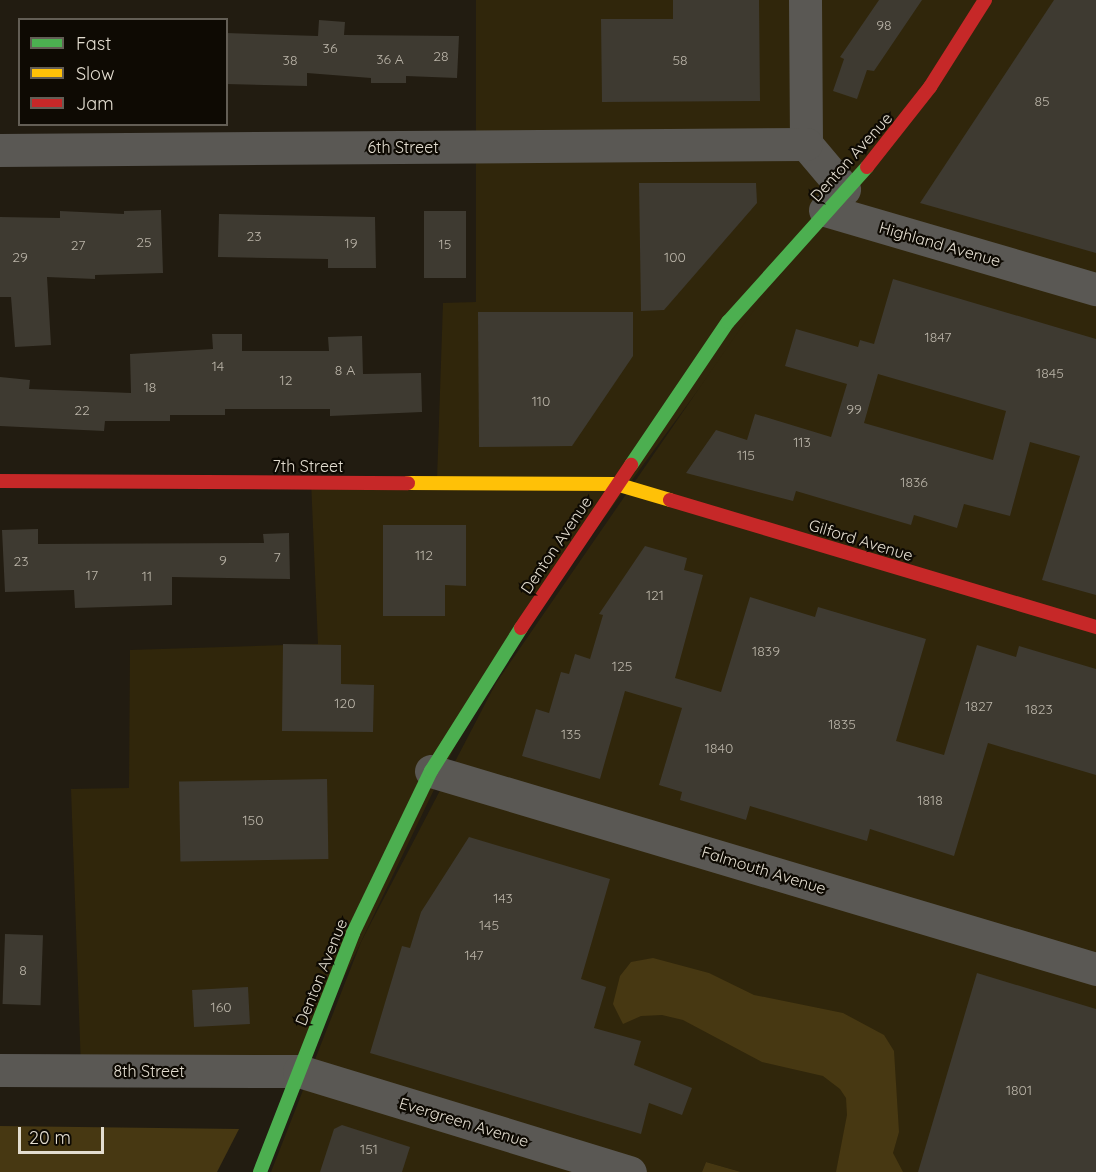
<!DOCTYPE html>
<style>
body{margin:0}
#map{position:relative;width:1096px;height:1172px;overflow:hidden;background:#221c11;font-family:Quicksand,sans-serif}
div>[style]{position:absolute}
.built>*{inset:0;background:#30260b}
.green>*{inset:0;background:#473812}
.building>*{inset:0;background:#3e3a31;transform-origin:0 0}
.street>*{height:33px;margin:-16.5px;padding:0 16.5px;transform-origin:16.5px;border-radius:16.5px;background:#5a5854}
.fast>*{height:14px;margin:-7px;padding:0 7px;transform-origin:7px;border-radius:7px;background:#4caf50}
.slow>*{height:14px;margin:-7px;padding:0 7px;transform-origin:7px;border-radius:7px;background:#ffc107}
.jam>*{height:14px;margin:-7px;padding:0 7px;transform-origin:7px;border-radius:7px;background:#c62828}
span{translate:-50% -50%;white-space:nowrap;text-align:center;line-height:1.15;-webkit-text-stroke:4.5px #0e0a03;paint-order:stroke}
.number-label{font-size:14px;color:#bab4a8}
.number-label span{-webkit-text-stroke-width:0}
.street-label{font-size:16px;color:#e3ddd0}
.legend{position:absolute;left:18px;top:18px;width:210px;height:108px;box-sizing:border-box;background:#0e0a03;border:2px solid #635e55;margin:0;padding:8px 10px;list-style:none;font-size:18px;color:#e3ddd0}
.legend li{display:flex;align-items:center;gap:12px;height:30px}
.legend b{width:30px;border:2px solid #635e55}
.scale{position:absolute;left:18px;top:1127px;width:86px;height:27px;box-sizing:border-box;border:3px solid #e3ddd0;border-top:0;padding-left:8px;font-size:18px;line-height:21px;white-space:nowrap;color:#e3ddd0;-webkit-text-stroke:4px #0e0a03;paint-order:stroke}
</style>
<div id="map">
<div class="built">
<div style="clip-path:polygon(476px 0,985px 0,490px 673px,299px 1071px,81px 1068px,71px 789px,129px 788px,130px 650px,318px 644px,311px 480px,437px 480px,443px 303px,476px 302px)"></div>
<div style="clip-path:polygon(986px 0,1096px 0,1096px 1172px,741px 1172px,706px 1162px,702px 1172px,271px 1172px,361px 942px,496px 683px,740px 329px)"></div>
</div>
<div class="green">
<div style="clip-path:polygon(653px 958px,709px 973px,754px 995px,843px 1013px,884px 1035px,894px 1051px,899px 1132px,893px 1153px,903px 1172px,836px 1172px,847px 1115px,846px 1098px,840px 1089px,823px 1076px,762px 1062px,683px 1020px,662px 1015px,641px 1016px,623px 1024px,613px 1004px,620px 976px,631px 962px)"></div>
<div style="clip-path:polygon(0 1126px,239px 1129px,217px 1172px,0 1172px)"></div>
<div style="clip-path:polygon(706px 1162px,741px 1172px,702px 1172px)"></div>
</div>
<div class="building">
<div style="clip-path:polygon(673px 0,759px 0,760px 101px,602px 102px,601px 19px,673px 19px)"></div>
<div style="clip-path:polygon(879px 0,922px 0,874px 71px,867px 70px,857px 99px,833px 91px,844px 59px,840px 57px)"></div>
<div style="clip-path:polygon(1054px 0,1096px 0,1096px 253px,920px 203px)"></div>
<div style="clip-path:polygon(319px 20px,345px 22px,344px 35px,459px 36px,457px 78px,406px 76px,406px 83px,371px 83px,371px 78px,307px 73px,307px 86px,226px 84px,226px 33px,318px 36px)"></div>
<div style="clip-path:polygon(639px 183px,756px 183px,757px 203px,664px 310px,641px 311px)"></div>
<div style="clip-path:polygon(161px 210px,163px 273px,95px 275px,95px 279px,47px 277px,51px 345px,15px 347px,11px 297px,0 297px,0 217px,60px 218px,60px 211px,124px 214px,124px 211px)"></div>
<div style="left:424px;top:211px;width:42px;height:67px"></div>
<div style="clip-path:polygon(219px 214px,375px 217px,376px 268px,328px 268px,328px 259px,218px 257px)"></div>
<div style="clip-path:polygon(evenodd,893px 279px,1096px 339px,1096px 595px,1042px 580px,1080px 456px,1030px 442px,1010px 516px,964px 504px,957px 528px,914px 515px,911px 525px,796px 491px,793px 501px,686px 473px,716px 430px,747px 440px,755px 414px,831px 437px,847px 384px,785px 366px,796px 329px,858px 347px,860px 340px,874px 344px,893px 279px,878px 374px,1006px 411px,993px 460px,864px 423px,878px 374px)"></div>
<div style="clip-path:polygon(478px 312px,633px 312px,633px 356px,572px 446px,479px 447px)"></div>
<div style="clip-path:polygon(212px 334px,242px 334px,242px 351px,329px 351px,328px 337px,362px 336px,363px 374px,421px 373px,422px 412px,330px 416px,330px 409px,225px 409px,225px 415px,170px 415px,170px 421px,105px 421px,104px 431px,0 426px,0 377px,30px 380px,29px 389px,131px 393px,130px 354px,213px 349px)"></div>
<div style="clip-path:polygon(383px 525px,466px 525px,466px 586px,445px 585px,445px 616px,383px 616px)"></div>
<div style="clip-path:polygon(38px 529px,38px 544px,264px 543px,263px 534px,289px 533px,290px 579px,172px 577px,172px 605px,75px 608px,74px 590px,5px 592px,2px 530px)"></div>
<div style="clip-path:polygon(645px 546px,687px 558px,684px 570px,703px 575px,675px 678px,721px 692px,750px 597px,815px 617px,818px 607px,926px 639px,896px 741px,944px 755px,977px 645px,1016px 657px,1019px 646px,1096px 669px,1096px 775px,988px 743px,954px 856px,870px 829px,867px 841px,750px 806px,746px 820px,680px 800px,682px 792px,659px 785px,682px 708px,625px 691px,600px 779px,522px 756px,536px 709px,549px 713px,561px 672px,569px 674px,575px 654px,590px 659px,603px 615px,599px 614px)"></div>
<div style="clip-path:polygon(283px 644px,341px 645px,341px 684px,374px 685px,373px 732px,282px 731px)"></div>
<div style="left:327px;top:779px;width:80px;height:148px;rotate:89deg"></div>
<div style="clip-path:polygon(469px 837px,610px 879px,581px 979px,606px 987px,594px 1028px,641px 1041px,634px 1065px,692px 1088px,682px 1115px,649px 1103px,641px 1134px,370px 1053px,402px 946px,410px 948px,421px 912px)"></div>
<div style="left:5px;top:934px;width:38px;height:70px;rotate:2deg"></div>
<div style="clip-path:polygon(977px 973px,1096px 1009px,1096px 1172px,918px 1172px)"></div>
<div style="left:248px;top:987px;width:37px;height:56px;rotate:87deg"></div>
<div style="clip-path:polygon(342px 1125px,410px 1147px,402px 1172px,320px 1172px,334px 1129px)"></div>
</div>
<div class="street">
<div style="left:805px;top:0;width:144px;rotate:89.6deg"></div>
<div style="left:806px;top:144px;width:59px;rotate:49.8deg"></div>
<div style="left:0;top:150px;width:806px;rotate:-0.43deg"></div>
<div style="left:825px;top:210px;width:282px;rotate:16.3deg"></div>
<div style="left:431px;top:771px;width:694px;rotate:16.58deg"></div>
<div style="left:0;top:1070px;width:299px;rotate:0.2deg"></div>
<div style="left:299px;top:1071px;width:346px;rotate:17deg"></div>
</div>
<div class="fast">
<div style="left:631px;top:465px;width:173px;rotate:-55.9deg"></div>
<div style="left:728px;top:322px;width:208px;rotate:-48.1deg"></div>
<div style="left:260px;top:1172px;width:256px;rotate:-68.7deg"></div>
<div style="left:353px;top:933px;width:180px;rotate:-64.3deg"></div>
<div style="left:431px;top:771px;width:169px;rotate:-57.8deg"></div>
</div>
<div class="slow">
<div style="left:408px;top:483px;width:208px;rotate:0.3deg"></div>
<div style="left:616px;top:484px;width:56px;rotate:16.5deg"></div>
</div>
<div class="jam">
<div style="left:867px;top:167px;width:102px;rotate:-51.8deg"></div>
<div style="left:930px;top:87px;width:103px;rotate:-57.7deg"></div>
<div style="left:0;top:481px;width:408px;rotate:0.3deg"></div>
<div style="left:670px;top:500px;width:445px;rotate:16.6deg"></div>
<div style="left:521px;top:628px;width:197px;rotate:-56deg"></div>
</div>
<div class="number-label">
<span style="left:884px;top:25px">98</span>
<span style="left:330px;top:48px">36</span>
<span style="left:441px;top:56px">28</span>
<span style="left:390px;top:59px">36 A</span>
<span style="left:290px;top:60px">38</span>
<span style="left:680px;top:60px">58</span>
<span style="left:1042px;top:101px">85</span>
<span style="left:254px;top:236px">23</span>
<span style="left:144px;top:242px">25</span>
<span style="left:351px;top:243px">19</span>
<span style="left:445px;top:244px">15</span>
<span style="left:78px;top:245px">27</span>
<span style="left:20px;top:257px">29</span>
<span style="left:675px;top:257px">100</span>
<span style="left:938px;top:337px">1847</span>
<span style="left:218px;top:366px">14</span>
<span style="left:345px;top:370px">8 A</span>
<span style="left:1050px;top:373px">1845</span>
<span style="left:286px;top:380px">12</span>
<span style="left:150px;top:387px">18</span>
<span style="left:541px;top:401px">110</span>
<span style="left:854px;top:409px">99</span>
<span style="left:82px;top:410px">22</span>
<span style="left:802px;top:442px">113</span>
<span style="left:746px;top:455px">115</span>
<span style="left:914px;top:482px">1836</span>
<span style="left:424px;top:555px">112</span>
<span style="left:277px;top:557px">7</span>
<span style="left:223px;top:560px">9</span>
<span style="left:21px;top:561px">23</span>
<span style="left:92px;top:575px">17</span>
<span style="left:147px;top:576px">11</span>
<span style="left:655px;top:595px">121</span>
<span style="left:766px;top:651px">1839</span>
<span style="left:622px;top:666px">125</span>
<span style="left:345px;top:703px">120</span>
<span style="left:979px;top:706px">1827</span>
<span style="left:1039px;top:709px">1823</span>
<span style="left:842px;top:724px">1835</span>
<span style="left:571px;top:734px">135</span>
<span style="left:719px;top:748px">1840</span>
<span style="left:930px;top:800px">1818</span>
<span style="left:253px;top:820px">150</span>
<span style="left:503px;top:898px">143</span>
<span style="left:489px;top:925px">145</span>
<span style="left:474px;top:955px">147</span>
<span style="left:23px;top:970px">8</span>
<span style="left:221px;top:1007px">160</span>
<span style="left:1019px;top:1090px">1801</span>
<span style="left:369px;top:1149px">151</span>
</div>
<div class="street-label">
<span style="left:403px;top:147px">6th Street</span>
<span style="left:851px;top:157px;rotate:-48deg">Denton Avenue</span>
<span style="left:940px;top:244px;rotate:16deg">Highland Avenue</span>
<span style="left:308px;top:466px">7th Street</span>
<span style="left:861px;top:540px;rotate:17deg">Gilford Avenue</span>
<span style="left:556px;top:545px;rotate:-56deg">Denton Avenue</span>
<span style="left:764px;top:870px;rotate:17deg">Falmouth Avenue</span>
<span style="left:321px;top:972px;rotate:-68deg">Denton Avenue</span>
<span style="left:149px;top:1071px">8th Street</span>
<span style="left:464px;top:1122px;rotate:17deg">Evergreen Avenue</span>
</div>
<ul class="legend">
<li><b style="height:8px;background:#4caf50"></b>Fast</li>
<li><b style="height:8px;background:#ffc107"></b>Slow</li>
<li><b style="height:8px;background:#c62828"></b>Jam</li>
</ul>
<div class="scale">20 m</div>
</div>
